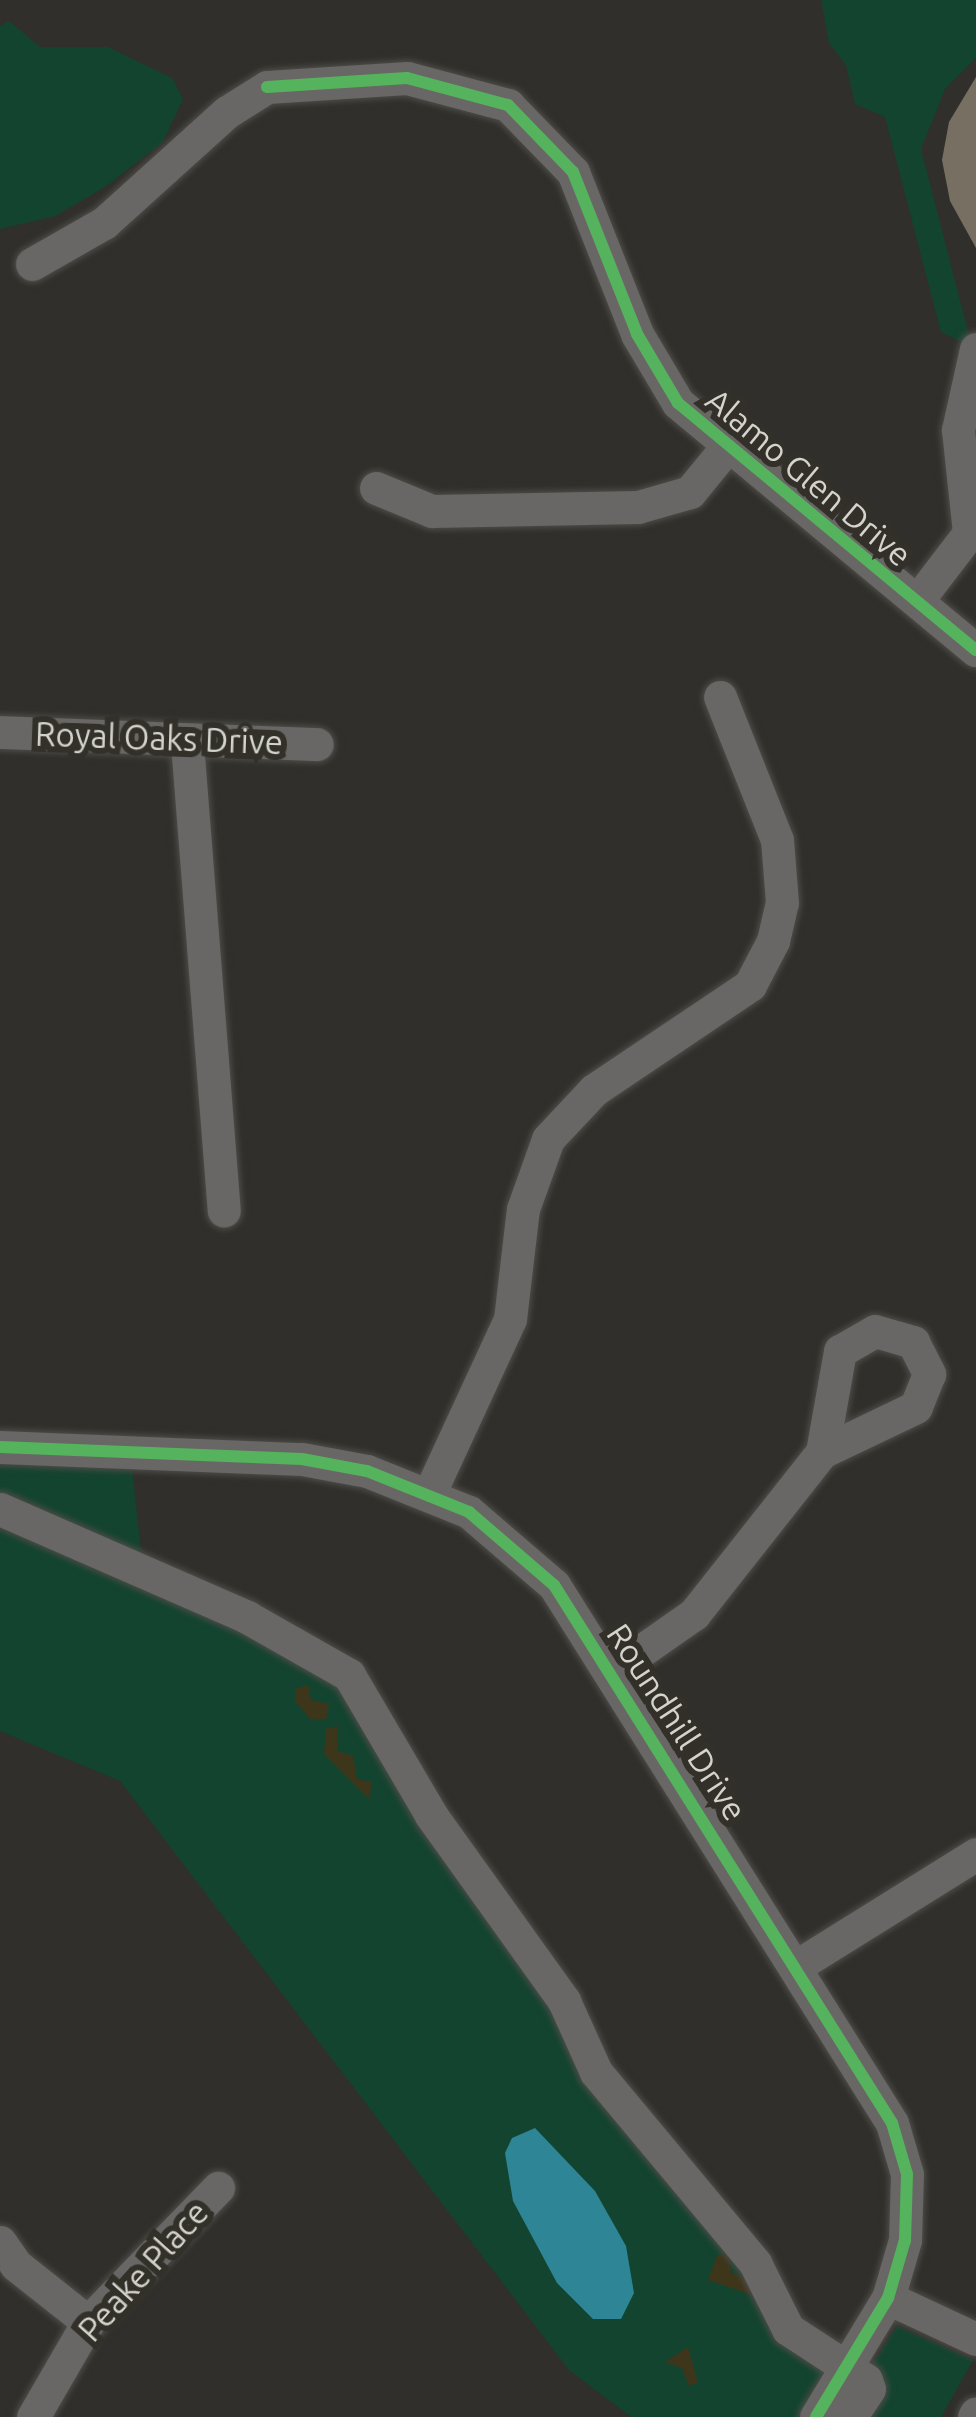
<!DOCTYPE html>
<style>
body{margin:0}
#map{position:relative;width:976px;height:2417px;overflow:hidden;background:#302f2b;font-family:Ubuntu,sans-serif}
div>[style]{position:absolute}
.green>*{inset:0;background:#134430}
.sand>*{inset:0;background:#3e361a}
.water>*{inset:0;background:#2e8595}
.building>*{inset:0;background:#786f63}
.roads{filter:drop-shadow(0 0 3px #4d4c48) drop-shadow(0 0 3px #4d4c48)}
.minor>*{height:33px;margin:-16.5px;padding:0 16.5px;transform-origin:16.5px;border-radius:16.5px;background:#686765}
.cycleway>*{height:12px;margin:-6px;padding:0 6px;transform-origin:6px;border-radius:6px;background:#56b35d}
span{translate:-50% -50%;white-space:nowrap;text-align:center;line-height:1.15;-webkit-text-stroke:12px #323029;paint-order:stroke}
.street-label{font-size:33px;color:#d4d3ce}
</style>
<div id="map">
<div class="green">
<div style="clip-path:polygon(821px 0,976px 0,976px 58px,945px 89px,921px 149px,972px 347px,941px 332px,885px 117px,855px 104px,846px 65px,829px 43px)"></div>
<div style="clip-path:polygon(9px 21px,40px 47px,108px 47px,172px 78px,183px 99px,163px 142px,105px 187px,55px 216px,0 229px,0 26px)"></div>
<div style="clip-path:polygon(0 1465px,132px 1469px,141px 1551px,359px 1680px,598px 2051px,800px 2328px,867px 2372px,897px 2326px,973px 2360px,941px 2417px,631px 2417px,569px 2370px,120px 1781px,0 1731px)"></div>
</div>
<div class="sand">
<div style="clip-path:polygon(308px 1685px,311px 1700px,329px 1704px,326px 1719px,311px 1720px,295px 1701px,295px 1689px)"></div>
<div style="clip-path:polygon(338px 1726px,337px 1751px,353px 1756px,357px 1779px,372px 1782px,369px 1799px,324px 1754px,326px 1729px)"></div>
<div style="clip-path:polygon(727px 2253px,732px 2273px,747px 2277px,752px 2295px,708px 2280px,717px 2256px)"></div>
<div style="clip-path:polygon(688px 2347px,698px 2382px,689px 2386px,682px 2368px,665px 2362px)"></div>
</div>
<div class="water">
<div style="clip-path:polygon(535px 2128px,595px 2191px,626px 2246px,634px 2293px,621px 2319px,593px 2319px,557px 2283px,513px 2201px,505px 2153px,512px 2138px)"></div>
</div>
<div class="building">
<div style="clip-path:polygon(976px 77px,976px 248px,950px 201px,942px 160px,949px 122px)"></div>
</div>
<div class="roads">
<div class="minor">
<div style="left:32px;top:264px;width:83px;rotate:-29.7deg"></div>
<div style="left:104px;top:223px;width:166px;rotate:-42.1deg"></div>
<div style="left:227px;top:112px;width:47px;rotate:-32deg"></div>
<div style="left:267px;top:87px;width:140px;rotate:-3.7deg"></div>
<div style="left:407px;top:78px;width:105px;rotate:15deg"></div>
<div style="left:508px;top:105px;width:93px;rotate:45.9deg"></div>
<div style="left:573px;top:172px;width:174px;rotate:68.4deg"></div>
<div style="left:637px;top:334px;width:80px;rotate:59.3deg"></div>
<div style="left:678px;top:403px;width:387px;rotate:39.7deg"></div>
<div style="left:376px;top:488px;width:61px;rotate:22.3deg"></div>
<div style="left:432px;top:511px;width:206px;rotate:-1.1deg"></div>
<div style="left:638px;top:507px;width:54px;rotate:-16.1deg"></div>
<div style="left:690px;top:492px;width:57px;rotate:-50.7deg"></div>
<div style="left:917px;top:601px;width:86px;rotate:-52.6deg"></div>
<div style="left:969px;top:533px;width:104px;rotate:-96.1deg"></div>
<div style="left:958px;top:430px;width:83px;rotate:-77.5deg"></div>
<div style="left:0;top:732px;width:317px;rotate:2.2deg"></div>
<div style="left:187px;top:743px;width:469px;rotate:85.5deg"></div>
<div style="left:0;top:1447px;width:302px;rotate:2.3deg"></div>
<div style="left:302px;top:1459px;width:66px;rotate:10.5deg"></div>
<div style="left:367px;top:1471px;width:110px;rotate:21.9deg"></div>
<div style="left:469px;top:1512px;width:112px;rotate:40.7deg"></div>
<div style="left:554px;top:1585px;width:635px;rotate:57.86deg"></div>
<div style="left:892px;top:2123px;width:53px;rotate:73.6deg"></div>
<div style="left:907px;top:2174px;width:66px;rotate:91.7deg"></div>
<div style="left:905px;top:2240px;width:60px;rotate:106.3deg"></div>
<div style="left:888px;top:2298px;width:139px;rotate:121.2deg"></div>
<div style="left:431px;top:1490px;width:188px;rotate:-65.2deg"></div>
<div style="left:510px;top:1319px;width:111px;rotate:-83.3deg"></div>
<div style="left:523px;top:1209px;width:74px;rotate:-70.3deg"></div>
<div style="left:548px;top:1139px;width:67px;rotate:-46.8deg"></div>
<div style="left:594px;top:1090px;width:188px;rotate:-33.9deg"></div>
<div style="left:750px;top:985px;width:50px;rotate:-62.4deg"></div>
<div style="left:773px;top:941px;width:39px;rotate:-77deg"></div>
<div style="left:782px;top:903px;width:63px;rotate:-94.5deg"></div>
<div style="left:777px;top:840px;width:154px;rotate:-111.7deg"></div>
<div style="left:0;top:1509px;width:270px;rotate:23.6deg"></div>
<div style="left:247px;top:1617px;width:117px;rotate:29.6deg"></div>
<div style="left:349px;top:1675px;width:162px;rotate:59.6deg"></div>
<div style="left:431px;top:1815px;width:229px;rotate:54.4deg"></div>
<div style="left:564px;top:2001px;width:78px;rotate:65.7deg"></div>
<div style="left:596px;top:2072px;width:249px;rotate:50.2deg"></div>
<div style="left:755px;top:2263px;width:74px;rotate:63.4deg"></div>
<div style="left:788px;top:2329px;width:93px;rotate:33.2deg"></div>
<div style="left:866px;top:2380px;width:9px;rotate:72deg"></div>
<div style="left:869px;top:2389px;width:34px;rotate:124deg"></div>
<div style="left:614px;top:1670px;width:98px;rotate:-35deg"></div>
<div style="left:694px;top:1614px;width:206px;rotate:-51.7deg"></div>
<div style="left:822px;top:1452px;width:103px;rotate:-79.9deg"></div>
<div style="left:840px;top:1351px;width:40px;rotate:-29.7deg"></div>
<div style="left:875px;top:1331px;width:40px;rotate:16deg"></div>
<div style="left:913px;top:1342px;width:36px;rotate:63deg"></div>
<div style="left:929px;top:1374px;width:35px;rotate:112deg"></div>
<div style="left:916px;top:1407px;width:104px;rotate:154.4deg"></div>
<div style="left:798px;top:1965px;width:210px;rotate:-31.9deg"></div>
<div style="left:0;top:2242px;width:28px;rotate:55deg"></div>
<div style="left:16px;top:2265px;width:92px;rotate:38.4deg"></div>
<div style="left:888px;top:2298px;width:97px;rotate:25deg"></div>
<div style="left:33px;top:2417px;width:110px;rotate:-59.9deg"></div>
<div style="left:88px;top:2322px;width:187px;rotate:-45.9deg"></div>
<div style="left:974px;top:2417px;width:4px;rotate:-63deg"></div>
</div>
</div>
<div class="cycleway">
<div style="left:267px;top:87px;width:140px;rotate:-3.7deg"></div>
<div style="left:407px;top:78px;width:105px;rotate:15deg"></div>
<div style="left:508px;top:105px;width:93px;rotate:45.9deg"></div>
<div style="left:573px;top:172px;width:174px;rotate:68.4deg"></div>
<div style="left:637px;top:334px;width:80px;rotate:59.3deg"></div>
<div style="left:678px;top:403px;width:387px;rotate:39.7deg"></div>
<div style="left:0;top:1447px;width:302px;rotate:2.3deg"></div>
<div style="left:302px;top:1459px;width:66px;rotate:10.5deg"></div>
<div style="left:367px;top:1471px;width:110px;rotate:21.9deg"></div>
<div style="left:469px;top:1512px;width:112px;rotate:40.7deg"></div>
<div style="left:554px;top:1585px;width:635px;rotate:57.86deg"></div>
<div style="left:892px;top:2123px;width:53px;rotate:73.6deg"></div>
<div style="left:907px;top:2174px;width:66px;rotate:91.7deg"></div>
<div style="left:905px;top:2240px;width:60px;rotate:106.3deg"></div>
<div style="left:888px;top:2298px;width:139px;rotate:121.2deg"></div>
</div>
<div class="street-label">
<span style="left:809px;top:477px;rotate:40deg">Alamo Glen Drive</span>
<span style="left:159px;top:738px;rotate:2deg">Royal Oaks Drive</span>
<span style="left:677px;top:1722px;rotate:57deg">Roundhill Drive</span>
<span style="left:143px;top:2271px;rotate:-48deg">Peake Place</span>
</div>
</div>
